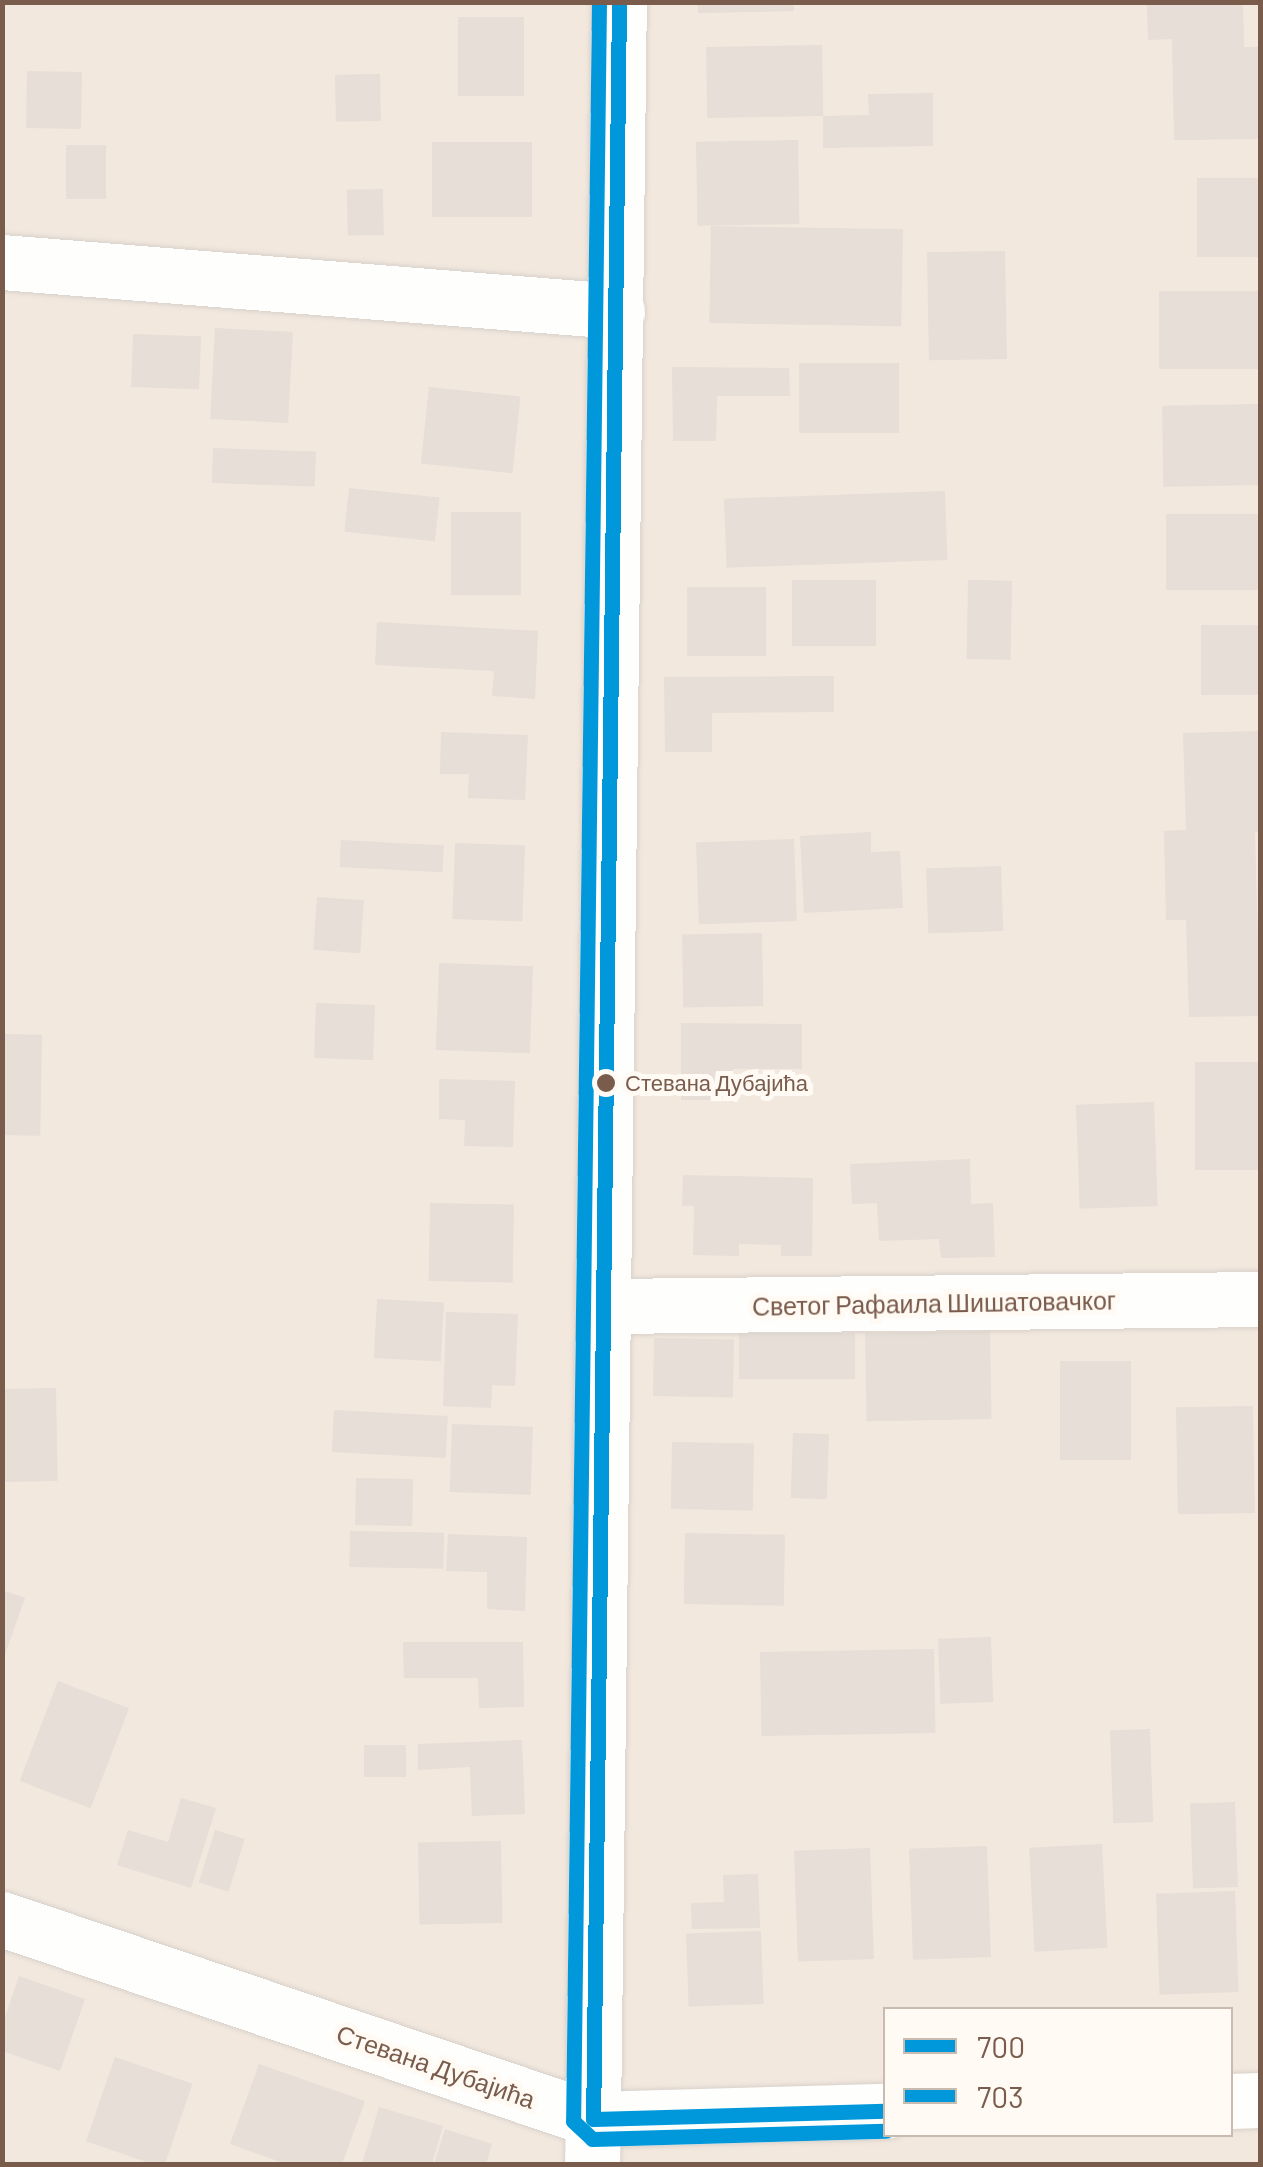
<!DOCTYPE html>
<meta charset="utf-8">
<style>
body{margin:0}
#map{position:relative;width:1263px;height:2167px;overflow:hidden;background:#f9f5f0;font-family:Barlow,sans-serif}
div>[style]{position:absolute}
.residential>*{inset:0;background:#f2e8de}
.building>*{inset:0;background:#e6ded7;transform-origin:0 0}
.roads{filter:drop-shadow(0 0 2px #d7d1cb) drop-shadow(0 0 2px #d7d1cb)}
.minor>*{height:55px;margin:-27.5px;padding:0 27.5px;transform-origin:27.5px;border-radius:27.5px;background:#fefefd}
.tertiary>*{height:55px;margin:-27.5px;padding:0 27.5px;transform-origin:27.5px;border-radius:27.5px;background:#fefefd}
.bus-1>*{height:15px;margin:-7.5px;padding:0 7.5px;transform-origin:7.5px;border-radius:7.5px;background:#0098da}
.bus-2>*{height:15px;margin:-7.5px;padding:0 7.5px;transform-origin:7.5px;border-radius:7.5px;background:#0098da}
.dots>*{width:28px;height:28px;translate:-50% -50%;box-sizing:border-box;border:5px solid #fffaf3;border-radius:50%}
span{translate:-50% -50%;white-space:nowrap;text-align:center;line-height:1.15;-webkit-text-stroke:10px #fffaf3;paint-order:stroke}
.bus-label{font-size:22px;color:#7a5c4d}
.left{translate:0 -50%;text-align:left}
.street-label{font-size:25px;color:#7a5c4d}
.frame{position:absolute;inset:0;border:5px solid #7a5c4d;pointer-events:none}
.legend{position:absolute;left:883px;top:2007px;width:350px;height:130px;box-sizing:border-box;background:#fffaf3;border:2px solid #cabbb1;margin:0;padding:12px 18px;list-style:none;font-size:30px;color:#7a5c4d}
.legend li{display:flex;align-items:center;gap:20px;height:50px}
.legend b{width:50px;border:2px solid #cabbb1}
</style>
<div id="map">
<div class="residential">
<div style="clip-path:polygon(evenodd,3px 3px,1260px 3px,1260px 2164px,3px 2164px,3px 3px,886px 2010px,1230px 2010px,1230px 2134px,886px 2134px,886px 2010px)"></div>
</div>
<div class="building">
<div style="clip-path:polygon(697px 2px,794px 2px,794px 11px,698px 13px)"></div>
<div style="clip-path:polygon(1147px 2px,1243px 2px,1244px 47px,1260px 47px,1260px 139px,1174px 140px,1172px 39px,1148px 40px)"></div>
<div style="left:458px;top:17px;width:66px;height:79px"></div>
<div style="left:822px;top:45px;width:71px;height:116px;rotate:89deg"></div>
<div style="left:27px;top:71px;width:55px;height:57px;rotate:1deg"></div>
<div style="left:380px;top:74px;width:47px;height:45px;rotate:89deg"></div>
<div style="clip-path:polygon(933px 93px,933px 146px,823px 148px,823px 116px,869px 115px,868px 94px)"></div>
<div style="left:798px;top:140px;width:84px;height:102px;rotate:89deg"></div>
<div style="left:432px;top:142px;width:100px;height:75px"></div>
<div style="left:66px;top:145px;width:40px;height:54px"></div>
<div style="left:1260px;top:178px;width:79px;height:63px;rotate:90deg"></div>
<div style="left:383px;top:189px;width:46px;height:36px;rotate:89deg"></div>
<div style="left:711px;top:226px;width:192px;height:97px;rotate:1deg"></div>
<div style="left:1005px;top:251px;width:108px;height:78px;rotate:89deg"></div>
<div style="left:1260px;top:291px;width:78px;height:101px;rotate:90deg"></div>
<div style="left:215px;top:328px;width:78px;height:91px;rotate:3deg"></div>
<div style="left:133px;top:334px;width:68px;height:53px;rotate:2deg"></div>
<div style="left:899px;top:363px;width:70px;height:100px;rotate:90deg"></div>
<div style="clip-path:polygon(672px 367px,789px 368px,790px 396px,717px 396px,716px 441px,673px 441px)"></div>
<div style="left:429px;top:387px;width:92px;height:77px;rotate:6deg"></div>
<div style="left:1259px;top:404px;width:81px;height:97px;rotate:89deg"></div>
<div style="left:213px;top:448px;width:103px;height:35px;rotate:2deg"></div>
<div style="left:349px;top:488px;width:91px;height:44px;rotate:6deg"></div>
<div style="left:945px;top:491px;width:69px;height:221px;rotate:88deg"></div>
<div style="left:451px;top:512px;width:70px;height:83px"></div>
<div style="left:1260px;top:514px;width:76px;height:94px;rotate:90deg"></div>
<div style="left:876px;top:580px;width:66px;height:84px;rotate:90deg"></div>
<div style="left:968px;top:580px;width:44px;height:79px;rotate:1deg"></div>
<div style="left:687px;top:587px;width:79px;height:69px"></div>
<div style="clip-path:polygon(377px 622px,538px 631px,535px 699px,492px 696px,494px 671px,375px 665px)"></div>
<div style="left:1260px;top:625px;width:70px;height:59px;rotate:90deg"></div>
<div style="clip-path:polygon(834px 676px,834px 712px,712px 713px,712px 752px,665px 752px,664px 677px)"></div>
<div style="clip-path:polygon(1260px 731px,1260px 832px,1255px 832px,1260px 1016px,1189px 1017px,1186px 920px,1166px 920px,1164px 831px,1186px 830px,1183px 733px)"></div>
<div style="clip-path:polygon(441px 732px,528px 735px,525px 800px,468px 798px,469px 774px,440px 774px)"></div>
<div style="clip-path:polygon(871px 832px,871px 852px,900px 851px,903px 908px,804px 913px,800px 836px)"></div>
<div style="left:794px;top:839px;width:82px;height:98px;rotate:88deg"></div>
<div style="left:341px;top:840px;width:103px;height:27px;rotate:3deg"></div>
<div style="left:455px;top:843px;width:70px;height:76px;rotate:2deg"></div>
<div style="left:1001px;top:866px;width:65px;height:75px;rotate:88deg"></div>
<div style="left:317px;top:897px;width:47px;height:53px;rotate:4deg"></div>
<div style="left:762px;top:933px;width:73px;height:80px;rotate:89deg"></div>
<div style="left:439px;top:963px;width:94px;height:87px;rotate:2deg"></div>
<div style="left:316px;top:1003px;width:59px;height:55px;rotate:2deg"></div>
<div style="clip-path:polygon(681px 1023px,802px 1024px,802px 1069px,733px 1069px,733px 1100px,681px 1100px)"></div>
<div style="left:2px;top:1034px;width:40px;height:101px;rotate:1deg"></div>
<div style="left:1195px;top:1062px;width:65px;height:108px"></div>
<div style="clip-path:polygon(439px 1079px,515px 1081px,513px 1147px,464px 1146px,465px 1120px,439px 1119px)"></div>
<div style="left:1154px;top:1102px;width:104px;height:78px;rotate:88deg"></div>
<div style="clip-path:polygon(970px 1159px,971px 1204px,993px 1203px,995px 1257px,941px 1258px,939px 1239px,879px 1241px,877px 1203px,852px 1204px,850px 1164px)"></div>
<div style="clip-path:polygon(683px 1175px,813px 1178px,812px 1256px,781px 1256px,781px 1245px,739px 1244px,739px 1256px,693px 1255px,694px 1206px,682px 1206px)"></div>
<div style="left:430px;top:1203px;width:84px;height:78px;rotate:1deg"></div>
<div style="left:377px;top:1299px;width:67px;height:59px;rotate:3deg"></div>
<div style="clip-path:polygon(446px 1312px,518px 1314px,515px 1386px,492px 1385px,491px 1408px,443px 1406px)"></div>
<div style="left:990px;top:1331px;width:88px;height:125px;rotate:89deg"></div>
<div style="left:739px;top:1333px;width:116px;height:46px"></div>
<div style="left:654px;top:1338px;width:80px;height:58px;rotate:1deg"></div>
<div style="left:1060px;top:1361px;width:71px;height:99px"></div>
<div style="left:56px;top:1388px;width:93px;height:54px;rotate:89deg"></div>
<div style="left:1253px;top:1406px;width:107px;height:77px;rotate:89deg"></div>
<div style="left:334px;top:1410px;width:114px;height:42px;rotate:3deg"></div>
<div style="left:452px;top:1424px;width:81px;height:68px;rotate:2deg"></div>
<div style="left:793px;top:1433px;width:36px;height:65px;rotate:2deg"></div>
<div style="left:672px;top:1442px;width:82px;height:67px;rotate:1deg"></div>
<div style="left:356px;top:1478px;width:57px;height:47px;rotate:1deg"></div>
<div style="left:350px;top:1531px;width:94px;height:36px;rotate:1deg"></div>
<div style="left:685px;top:1533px;width:100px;height:71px;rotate:1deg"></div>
<div style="clip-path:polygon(448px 1534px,527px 1537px,525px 1611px,487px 1609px,487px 1572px,446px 1571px)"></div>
<div style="clip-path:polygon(2px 1590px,25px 1598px,3px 1660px,2px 1660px)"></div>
<div style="left:991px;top:1637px;width:65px;height:53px;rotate:88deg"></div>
<div style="clip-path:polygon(403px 1642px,523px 1642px,524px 1707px,479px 1708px,478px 1678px,404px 1678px)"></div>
<div style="left:934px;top:1649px;width:84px;height:174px;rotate:89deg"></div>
<div style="left:58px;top:1681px;width:76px;height:107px;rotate:21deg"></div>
<div style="left:1150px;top:1729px;width:93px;height:40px;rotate:88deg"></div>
<div style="clip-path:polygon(522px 1740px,525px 1814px,472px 1816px,470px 1767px,418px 1770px,418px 1744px)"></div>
<div style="left:364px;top:1745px;width:42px;height:32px"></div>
<div style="clip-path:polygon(181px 1798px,216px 1808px,191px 1888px,117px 1865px,128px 1830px,168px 1842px)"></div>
<div style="left:1235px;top:1802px;width:85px;height:45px;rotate:88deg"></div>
<div style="left:215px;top:1830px;width:31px;height:55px;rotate:17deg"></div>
<div style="left:501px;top:1841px;width:82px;height:83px;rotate:89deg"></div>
<div style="left:1102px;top:1844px;width:104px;height:73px;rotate:87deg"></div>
<div style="left:987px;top:1846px;width:111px;height:78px;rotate:88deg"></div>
<div style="left:870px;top:1848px;width:111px;height:76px;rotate:88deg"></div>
<div style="clip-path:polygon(758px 1874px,760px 1928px,692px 1929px,691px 1903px,724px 1902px,723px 1875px)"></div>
<div style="left:1235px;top:1891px;width:101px;height:79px;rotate:88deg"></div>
<div style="left:761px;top:1931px;width:73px;height:75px;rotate:88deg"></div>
<div style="clip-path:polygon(19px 1976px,85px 1999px,60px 2071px,2px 2051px,2px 2026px)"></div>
<div style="left:115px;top:2057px;width:82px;height:89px;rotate:19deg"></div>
<div style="clip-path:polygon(259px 2064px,365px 2101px,342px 2164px,286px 2164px,230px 2144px)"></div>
<div style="clip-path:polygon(379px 2107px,443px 2126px,432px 2164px,362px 2164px)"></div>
<div style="clip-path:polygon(445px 2129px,492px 2144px,486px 2164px,434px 2164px)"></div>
</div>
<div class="roads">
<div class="minor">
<div style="left:2px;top:262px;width:617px;rotate:4.56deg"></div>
<div style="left:607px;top:1306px;width:653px;rotate:-0.61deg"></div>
<div style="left:592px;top:2164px;width:45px;rotate:-88.7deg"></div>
</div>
<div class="tertiary">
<div style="left:2px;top:1919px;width:624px;rotate:18.7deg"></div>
<div style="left:593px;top:2119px;width:293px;rotate:-1.6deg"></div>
<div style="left:1230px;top:2101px;width:30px;rotate:-2deg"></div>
<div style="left:593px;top:2119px;width:2117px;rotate:-89.3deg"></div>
</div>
</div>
<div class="bus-1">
<div style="left:619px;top:2px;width:2117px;rotate:90.7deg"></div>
<div style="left:593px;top:2119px;width:293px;rotate:-1.6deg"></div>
</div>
<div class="bus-2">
<div style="left:599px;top:2px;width:2119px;rotate:90.7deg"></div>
<div style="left:573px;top:2121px;width:26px;rotate:43deg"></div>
<div style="left:592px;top:2139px;width:294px;rotate:-1.6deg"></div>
</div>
<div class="dots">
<div style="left:606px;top:1083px;background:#7a5c4d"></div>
</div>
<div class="bus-label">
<span class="left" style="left:625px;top:1083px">Стевана Дубајића</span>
</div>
<div class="street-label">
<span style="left:934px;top:1303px;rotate:-1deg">Светог Рафаила Шишатовачког</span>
<span style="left:436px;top:2066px;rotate:19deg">Стевана Дубајића</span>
</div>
<div class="frame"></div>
<ul class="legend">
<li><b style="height:12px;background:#0098da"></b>700</li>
<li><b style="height:12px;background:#0098da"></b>703</li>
</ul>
</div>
